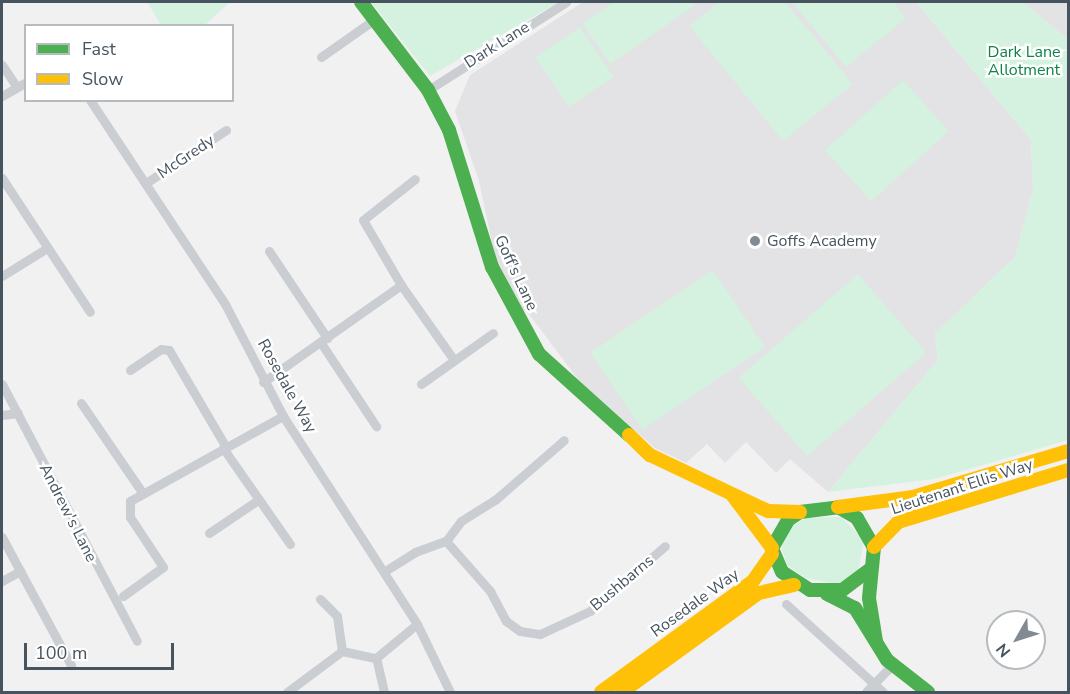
<!DOCTYPE html>
<style>
body{margin:0}
#map{position:relative;width:1070px;height:694px;overflow:hidden;background:#f2f1f1;font-family:"Nunito Sans",sans-serif}
div>[style]{position:absolute}
.education>*{inset:0;background:#e3e2e4}
.green>*{inset:0;background:#d4f2df;transform-origin:0 0}
.street>*{height:9px;margin:-4.5px;padding:0 4.5px;transform-origin:4.5px;border-radius:4.5px;background:#cacdd1}
.fast>*{height:14px;margin:-7px;padding:0 7px;transform-origin:7px;border-radius:7px;background:#4caf50}
.slow>*{height:14px;margin:-7px;padding:0 7px;transform-origin:7px;border-radius:7px;background:#ffc107}
.dots>*{width:16px;height:16px;translate:-50% -50%;box-sizing:border-box;border:3px solid #fff;border-radius:50%}
span{translate:-50% -50%;white-space:nowrap;text-align:center;line-height:1.15;-webkit-text-stroke:5px #fff;paint-order:stroke}
.street-label{font-size:16px;color:#465460}
.park-label{font-size:16px;color:#0f8347}
.poi-label{font-size:16px;color:#465460}
.left{translate:0 -50%;text-align:left}
.frame{position:absolute;inset:0;border:3px solid #465460;pointer-events:none}
.legend{position:absolute;left:24px;top:24px;width:210px;height:78px;box-sizing:border-box;background:#fff;border:2px solid #b5bbbf;margin:0;padding:8px 10px;list-style:none;font-size:18px;color:#465460}
.legend li{display:flex;align-items:center;gap:12px;height:30px}
.legend b{width:30px;border:2px solid #b5bbbf}
.north{position:absolute;left:986px;top:610px;width:60px;height:60px;box-sizing:border-box;background:#fff;border:2px solid #b5bbbf;border-radius:50%;rotate:231deg;font-size:16px;font-weight:700;line-height:24px;text-align:center;color:#465460}
.north::after{content:'';display:block;margin:auto;width:21px;height:27px;background:#828b93;clip-path:polygon(50% 0,100% 100%,50% 72%,0 100%)}
.scale{position:absolute;left:24px;top:643px;width:150px;height:27px;box-sizing:border-box;border:3px solid #465460;border-top:0;padding-left:8px;font-size:18px;line-height:21px;white-space:nowrap;color:#465460;-webkit-text-stroke:4px #fff;paint-order:stroke}
</style>
<div id="map">
<div class="education">
<div style="clip-path:polygon(583px 2px,916px 2px,1031px 140px,1033px 190px,1015px 257px,935px 334px,938px 360px,828px 492px,790px 459px,776px 473px,746px 442px,725px 463px,707px 444px,686px 463px,655px 448px,580px 382px,529px 314px,518px 307px,497px 266px,479px 181px,455px 111px,470px 75px)"></div>
<div style="clip-path:polygon(1022px 2px,1068px 2px,1068px 39px)"></div>
</div>
<div class="green">
<div style="clip-path:polygon(147px 2px,230px 2px,204px 26px,161px 25px)"></div>
<div style="clip-path:polygon(371px 2px,559px 2px,430px 76px)"></div>
<div style="clip-path:polygon(614px 2px,691px 2px,694px 6px,610px 64px,582px 23px)"></div>
<div style="clip-path:polygon(719px 2px,785px 2px,853px 84px,783px 141px,689px 26px)"></div>
<div style="clip-path:polygon(792px 2px,893px 2px,906px 18px,846px 67px)"></div>
<div style="clip-path:polygon(916px 2px,1022px 2px,1068px 39px,1068px 440px,935px 479px,828px 492px,938px 360px,935px 334px,1015px 257px,1033px 190px,1031px 140px)"></div>
<div style="left:580px;top:27px;width:60px;height:54px;rotate:56deg"></div>
<div style="left:903px;top:80px;width:69px;height:105px;rotate:48deg"></div>
<div style="left:713px;top:270px;width:93px;height:148px;rotate:56deg"></div>
<div style="left:858px;top:274px;width:104px;height:158px;rotate:49deg"></div>
<div style="clip-path:polygon(841px 517px,864px 540px,858px 572px,837px 584px,806px 578px,787px 565px,781px 546px,789px 528px,806px 518px)"></div>
</div>
<div class="street">
<div style="left:321px;top:57px;width:66px;rotate:-35.1deg"></div>
<div style="left:2px;top:65px;width:25px;rotate:56deg"></div>
<div style="left:428px;top:90px;width:164px;rotate:-32.5deg"></div>
<div style="left:2px;top:96px;width:28px;rotate:-30deg"></div>
<div style="left:90px;top:100px;width:245px;rotate:56.5deg"></div>
<div style="left:225px;top:304px;width:126px;rotate:62.6deg"></div>
<div style="left:283px;top:416px;width:247px;rotate:57.2deg"></div>
<div style="left:417px;top:624px;width:76px;rotate:64.1deg"></div>
<div style="left:2px;top:178px;width:160px;rotate:56.7deg"></div>
<div style="left:146px;top:183px;width:96px;rotate:-33.5deg"></div>
<div style="left:269px;top:251px;width:105px;rotate:56.3deg"></div>
<div style="left:2px;top:276px;width:53px;rotate:-31.9deg"></div>
<div style="left:401px;top:285px;width:92px;rotate:54.8deg"></div>
<div style="left:321px;top:343px;width:100px;rotate:56.5deg"></div>
<div style="left:130px;top:370px;width:37px;rotate:-34deg"></div>
<div style="left:161px;top:349px;width:8px;rotate:7deg"></div>
<div style="left:169px;top:350px;width:113px;rotate:59.6deg"></div>
<div style="left:263px;top:382px;width:169px;rotate:-35.1deg"></div>
<div style="left:401px;top:285px;width:75px;rotate:-120.3deg"></div>
<div style="left:363px;top:220px;width:66px;rotate:-38.3deg"></div>
<div style="left:2px;top:384px;width:290px;rotate:62.3deg"></div>
<div style="left:421px;top:384px;width:88px;rotate:-35.3deg"></div>
<div style="left:81px;top:403px;width:108px;rotate:55.6deg"></div>
<div style="left:2px;top:415px;width:16px;rotate:-7deg"></div>
<div style="left:223px;top:448px;width:117px;rotate:55.1deg"></div>
<div style="left:209px;top:533px;width:59px;rotate:-34deg"></div>
<div style="left:2px;top:537px;width:38px;rotate:62deg"></div>
<div style="left:446px;top:541px;width:25px;rotate:-53deg"></div>
<div style="left:461px;top:521px;width:40px;rotate:-32deg"></div>
<div style="left:495px;top:500px;width:91px;rotate:-41deg"></div>
<div style="left:385px;top:571px;width:36px;rotate:-32deg"></div>
<div style="left:415px;top:552px;width:33px;rotate:-20deg"></div>
<div style="left:446px;top:541px;width:67px;rotate:48.7deg"></div>
<div style="left:490px;top:591px;width:34px;rotate:62deg"></div>
<div style="left:506px;top:621px;width:17px;rotate:36deg"></div>
<div style="left:520px;top:631px;width:20px;rotate:9deg"></div>
<div style="left:540px;top:634px;width:55px;rotate:-24.7deg"></div>
<div style="left:590px;top:611px;width:99px;rotate:-40.9deg"></div>
<div style="left:2px;top:581px;width:21px;rotate:-29deg"></div>
<div style="left:20px;top:571px;width:107px;rotate:61.5deg"></div>
<div style="left:123px;top:596px;width:49px;rotate:-35.9deg"></div>
<div style="left:163px;top:567px;width:60px;rotate:-123.4deg"></div>
<div style="left:130px;top:517px;width:16px;rotate:-90deg"></div>
<div style="left:130px;top:501px;width:175px;rotate:-29.1deg"></div>
<div style="left:320px;top:599px;width:24px;rotate:45deg"></div>
<div style="left:337px;top:616px;width:35px;rotate:82deg"></div>
<div style="left:786px;top:604px;width:131px;rotate:42.2deg"></div>
<div style="left:287px;top:692px;width:69px;rotate:-36.7deg"></div>
<div style="left:342px;top:651px;width:35px;rotate:12deg"></div>
<div style="left:384px;top:692px;width:35px;rotate:-103deg"></div>
<div style="left:376px;top:658px;width:53px;rotate:-39.7deg"></div>
<div style="left:866px;top:692px;width:37px;rotate:-46deg"></div>
</div>
<div class="fast">
<div style="left:361px;top:2px;width:111px;rotate:52.7deg"></div>
<div style="left:428px;top:90px;width:45px;rotate:62.3deg"></div>
<div style="left:449px;top:130px;width:144px;rotate:72.6deg"></div>
<div style="left:492px;top:267px;width:99px;rotate:61.6deg"></div>
<div style="left:539px;top:354px;width:121px;rotate:42deg"></div>
<div style="left:869px;top:570px;width:34px;rotate:143deg"></div>
<div style="left:842px;top:590px;width:32px;rotate:180deg"></div>
<div style="left:810px;top:590px;width:33px;rotate:-147deg"></div>
<div style="left:782px;top:572px;width:26px;rotate:-113deg"></div>
<div style="left:772px;top:548px;width:32px;rotate:-60deg"></div>
<div style="left:788px;top:520px;width:14px;rotate:-34deg"></div>
<div style="left:800px;top:512px;width:38px;rotate:-7deg"></div>
<div style="left:838px;top:507px;width:22px;rotate:30deg"></div>
<div style="left:857px;top:518px;width:34px;rotate:60deg"></div>
<div style="left:874px;top:547px;width:51px;rotate:95.6deg"></div>
<div style="left:869px;top:598px;width:44px;rotate:80.8deg"></div>
<div style="left:827px;top:594px;width:31px;rotate:27deg"></div>
<div style="left:855px;top:608px;width:61px;rotate:58.4deg"></div>
<div style="left:887px;top:660px;width:52px;rotate:38deg"></div>
</div>
<div class="slow">
<div style="left:629px;top:435px;width:29px;rotate:44deg"></div>
<div style="left:650px;top:455px;width:131px;rotate:25.4deg"></div>
<div style="left:768px;top:511px;width:32px;rotate:2deg"></div>
<div style="left:733px;top:496px;width:65px;rotate:53.1deg"></div>
<div style="left:838px;top:507px;width:76px;rotate:-7.6deg"></div>
<div style="left:913px;top:497px;width:162px;rotate:-16.5deg"></div>
<div style="left:874px;top:547px;width:35px;rotate:-46deg"></div>
<div style="left:898px;top:522px;width:178px;rotate:-17deg"></div>
<div style="left:601px;top:692px;width:188px;rotate:-36.1deg"></div>
<div style="left:753px;top:581px;width:33px;rotate:-55deg"></div>
<div style="left:622px;top:692px;width:169px;rotate:-35.9deg"></div>
<div style="left:759px;top:593px;width:36px;rotate:-13deg"></div>
</div>
<div class="dots">
<div style="left:755px;top:241px;background:#828b93"></div>
</div>
<div class="street-label">
<span style="left:497px;top:45px;rotate:-32deg">Dark Lane</span>
<span style="left:186px;top:157px;rotate:-34deg">McGredy</span>
<span style="left:516px;top:273px;rotate:65deg">Goff's Lane</span>
<span style="left:287px;top:386px;rotate:61deg">Rosedale Way</span>
<span style="left:962px;top:487px;rotate:-18deg">Lieutenant Ellis Way</span>
<span style="left:68px;top:513px;rotate:63deg">Andrew's Lane</span>
<span style="left:622px;top:583px;rotate:-40deg">Bushbarns</span>
<span style="left:695px;top:603px;rotate:-36deg">Rosedale Way</span>
</div>
<div class="park-label">
<span style="left:1024px;top:61px">Dark Lane<br>Allotment</span>
</div>
<div class="poi-label">
<span class="left" style="left:767px;top:241px">Goffs Academy</span>
</div>
<div class="frame"></div>
<ul class="legend">
<li><b style="height:8px;background:#4caf50"></b>Fast</li>
<li><b style="height:8px;background:#ffc107"></b>Slow</li>
</ul>
<div class="north">N</div>
<div class="scale">100 m</div>
</div>
